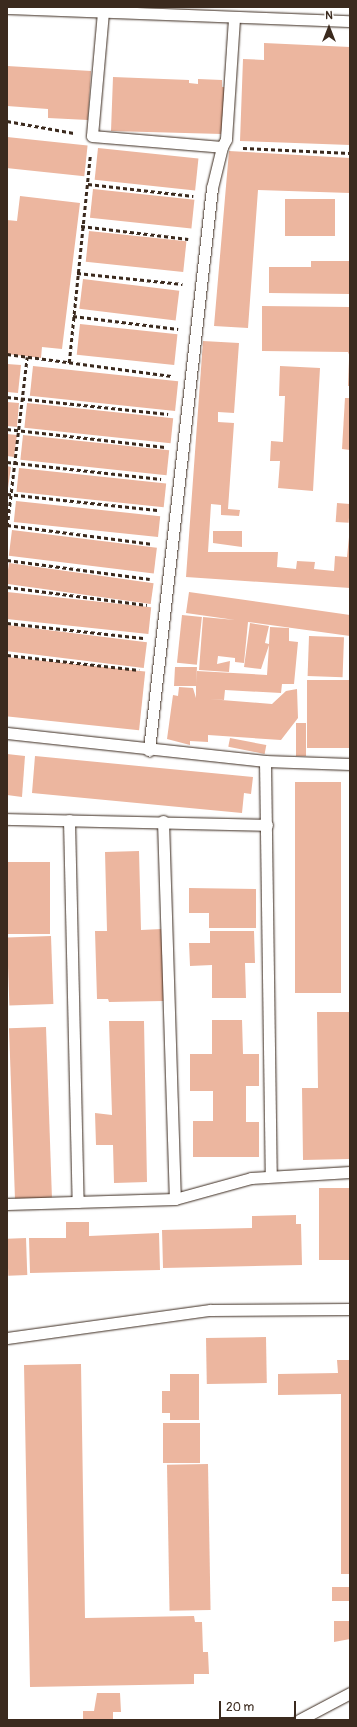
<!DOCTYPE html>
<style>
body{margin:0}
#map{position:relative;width:357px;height:1727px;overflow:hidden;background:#fff;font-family:Pangolin,sans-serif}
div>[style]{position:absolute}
.building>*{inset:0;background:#ecb69f;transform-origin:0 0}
.path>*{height:2.5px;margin-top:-1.25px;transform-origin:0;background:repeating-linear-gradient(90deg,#3b2a1e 0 4px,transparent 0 7px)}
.roads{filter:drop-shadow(0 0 1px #3b2a1e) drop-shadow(0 0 1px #3b2a1e)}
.service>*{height:11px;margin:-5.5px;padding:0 5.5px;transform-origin:5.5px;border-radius:5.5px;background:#fff}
span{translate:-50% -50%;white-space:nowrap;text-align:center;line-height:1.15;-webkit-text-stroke:3.5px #fff;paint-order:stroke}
.frame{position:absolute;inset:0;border:8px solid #3b2a1e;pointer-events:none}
.north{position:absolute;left:309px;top:8px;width:40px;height:40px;-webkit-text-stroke:3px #fff;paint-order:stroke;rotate:0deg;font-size:11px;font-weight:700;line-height:16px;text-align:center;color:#3b2a1e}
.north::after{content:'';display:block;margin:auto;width:14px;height:18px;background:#3b2a1e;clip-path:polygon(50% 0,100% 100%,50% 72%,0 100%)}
.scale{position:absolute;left:219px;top:1701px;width:77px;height:18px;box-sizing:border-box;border:2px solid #3b2a1e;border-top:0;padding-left:5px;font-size:12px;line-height:14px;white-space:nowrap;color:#3b2a1e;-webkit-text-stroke:3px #fff;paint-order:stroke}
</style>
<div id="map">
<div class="building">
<div style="clip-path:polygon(264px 43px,350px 47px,350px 145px,240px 141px,243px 59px,264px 60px)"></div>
<div style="clip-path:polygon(7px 66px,91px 71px,88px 120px,48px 118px,48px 109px,7px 106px)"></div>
<div style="clip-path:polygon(113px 77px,189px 80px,189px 83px,198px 84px,198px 79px,222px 80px,222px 87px,227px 87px,222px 134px,111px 131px)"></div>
<div style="left:7px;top:137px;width:81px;height:31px;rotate:6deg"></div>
<div style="left:98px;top:148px;width:101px;height:32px;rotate:6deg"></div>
<div style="clip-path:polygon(229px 151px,350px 158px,350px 193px,258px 190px,248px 328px,214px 326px)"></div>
<div style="left:93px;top:189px;width:102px;height:29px;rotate:6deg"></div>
<div style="clip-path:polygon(20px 196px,80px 203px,62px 349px,42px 347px,41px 358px,7px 354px,7px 220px,17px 221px)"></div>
<div style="left:285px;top:199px;width:50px;height:37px"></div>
<div style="left:89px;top:231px;width:98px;height:31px;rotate:6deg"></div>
<div style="clip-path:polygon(311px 261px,350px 261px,350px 294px,269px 293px,269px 267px,311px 267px)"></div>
<div style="left:83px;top:279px;width:97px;height:30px;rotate:7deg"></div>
<div style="clip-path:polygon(262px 306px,350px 307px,350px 357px,348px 352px,262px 351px)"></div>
<div style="left:80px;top:324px;width:98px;height:31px;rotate:6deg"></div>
<div style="clip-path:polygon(203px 341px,239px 343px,234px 413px,218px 412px,218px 422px,234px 423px,228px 509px,240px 510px,239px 516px,221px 515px,221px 505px,211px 504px,208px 552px,278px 552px,277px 567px,296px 569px,297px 561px,315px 562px,314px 569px,334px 571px,335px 556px,347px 557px,350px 527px,350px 588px,186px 577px)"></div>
<div style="clip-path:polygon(349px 360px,350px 360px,350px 386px,348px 386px)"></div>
<div style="clip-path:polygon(7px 364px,21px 365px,18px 393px,7px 392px)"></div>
<div style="left:33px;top:366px;width:146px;height:30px;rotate:6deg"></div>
<div style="clip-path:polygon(280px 366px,320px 368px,313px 491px,278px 488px,280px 461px,270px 461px,271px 441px,283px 442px,285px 396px,279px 396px)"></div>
<div style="clip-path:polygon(345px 398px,350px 398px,350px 450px,342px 449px)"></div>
<div style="clip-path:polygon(7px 402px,19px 403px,17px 427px,7px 426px)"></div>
<div style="left:27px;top:403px;width:147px;height:25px;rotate:6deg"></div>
<div style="clip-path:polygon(7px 434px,17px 435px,14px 457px,7px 456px)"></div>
<div style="left:23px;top:435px;width:147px;height:25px;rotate:6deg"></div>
<div style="clip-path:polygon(7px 466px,11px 467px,8px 488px,7px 488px)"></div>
<div style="left:19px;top:468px;width:148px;height:24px;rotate:6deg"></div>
<div style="left:16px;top:501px;width:145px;height:21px;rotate:6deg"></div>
<div style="left:337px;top:503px;width:13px;height:19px;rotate:4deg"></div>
<div style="left:12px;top:530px;width:146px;height:26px;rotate:7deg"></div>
<div style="clip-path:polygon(213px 531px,242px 531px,242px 547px,213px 543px)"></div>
<div style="left:9px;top:563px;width:146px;height:21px;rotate:8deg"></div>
<div style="left:7px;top:592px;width:145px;height:27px;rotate:6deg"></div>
<div style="clip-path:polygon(189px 592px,350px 615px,350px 636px,248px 622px,244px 663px,235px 662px,235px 658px,218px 656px,217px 664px,230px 661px,229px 672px,199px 670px,203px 617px,235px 620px,186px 613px)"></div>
<div style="left:182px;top:615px;width:20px;height:48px;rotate:6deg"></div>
<div style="clip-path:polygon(250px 623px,269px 626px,265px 643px,269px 644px,270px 627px,289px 628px,289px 641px,298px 642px,294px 684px,282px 684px,281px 693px,225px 690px,224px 700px,209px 699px,272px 704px,286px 691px,297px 689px,298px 718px,281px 740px,208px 735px,208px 742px,190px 741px,190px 745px,167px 739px,173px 695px,178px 696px,179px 687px,193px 688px,196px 698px,196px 686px,174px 686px,175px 667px,197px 667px,196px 684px,197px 671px,267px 675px,269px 645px,261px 669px,244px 667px)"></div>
<div style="left:7px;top:625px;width:141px;height:26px;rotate:7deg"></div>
<div style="left:309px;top:636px;width:35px;height:40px;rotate:2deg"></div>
<div style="left:7px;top:657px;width:139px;height:59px;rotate:6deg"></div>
<div style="left:307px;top:680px;width:42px;height:68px"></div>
<div style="left:296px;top:723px;width:10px;height:33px"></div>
<div style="left:230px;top:738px;width:37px;height:9px;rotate:11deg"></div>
<div style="clip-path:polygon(7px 754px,25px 756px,22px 797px,7px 795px)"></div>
<div style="clip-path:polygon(35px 756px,253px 777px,251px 794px,244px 793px,242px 813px,32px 793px)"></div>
<div style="left:295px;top:782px;width:46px;height:211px"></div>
<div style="clip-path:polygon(139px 851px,141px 930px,162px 929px,164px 1001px,109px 1002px,108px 999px,97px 999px,95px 931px,107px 931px,105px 852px)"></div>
<div style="left:7px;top:862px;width:43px;height:72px"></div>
<div style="clip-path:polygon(189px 888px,256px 889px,256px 928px,209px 928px,209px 913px,189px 913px)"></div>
<div style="clip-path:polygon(210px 931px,254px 931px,255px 963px,245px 963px,246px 998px,212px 998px,212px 965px,190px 966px,189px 943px,210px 943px)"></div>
<div style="left:51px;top:936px;width:68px;height:44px;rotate:88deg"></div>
<div style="clip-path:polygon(317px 1012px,350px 1012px,350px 1159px,303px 1160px,302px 1088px,318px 1088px)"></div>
<div style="clip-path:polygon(212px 1020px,242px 1020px,243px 1054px,259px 1054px,259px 1086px,246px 1086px,246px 1122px,259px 1122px,259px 1157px,193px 1157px,193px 1121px,213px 1121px,213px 1091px,190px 1091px,190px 1054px,212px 1054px)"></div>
<div style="clip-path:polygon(109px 1021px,144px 1021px,147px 1182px,114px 1183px,113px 1145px,96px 1145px,95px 1113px,112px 1115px)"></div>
<div style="left:46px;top:1027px;width:171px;height:37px;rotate:88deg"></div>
<div style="left:350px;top:1188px;width:72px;height:31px;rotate:90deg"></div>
<div style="clip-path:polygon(296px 1215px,296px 1224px,301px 1224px,302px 1265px,163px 1268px,162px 1230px,252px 1228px,252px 1216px)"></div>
<div style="clip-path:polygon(66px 1222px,89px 1222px,89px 1236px,159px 1233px,160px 1270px,30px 1273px,29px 1238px,66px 1238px)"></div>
<div style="left:26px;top:1238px;width:37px;height:19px;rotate:88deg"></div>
<div style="left:266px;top:1337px;width:46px;height:60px;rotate:89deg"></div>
<div style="clip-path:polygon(337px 1360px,350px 1360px,350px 1574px,341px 1574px,341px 1394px,278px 1395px,278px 1374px,338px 1373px)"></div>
<div style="clip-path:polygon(81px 1364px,85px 1618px,194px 1616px,195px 1622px,202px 1622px,203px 1652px,208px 1652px,209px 1674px,194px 1674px,194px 1684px,30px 1687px,24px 1365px)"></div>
<div style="clip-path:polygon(170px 1374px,199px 1374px,199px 1420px,170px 1420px,170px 1413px,162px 1413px,162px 1391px,170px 1391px)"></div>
<div style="left:163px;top:1423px;width:37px;height:40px"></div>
<div style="left:208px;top:1464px;width:146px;height:41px;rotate:89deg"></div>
<div style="left:350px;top:1587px;width:14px;height:18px;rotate:90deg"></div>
<div style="clip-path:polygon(334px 1621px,350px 1621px,350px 1639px,334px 1642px)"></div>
<div style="clip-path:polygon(97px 1693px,120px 1693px,121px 1712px,113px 1712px,113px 1720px,83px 1720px,83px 1711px,94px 1711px)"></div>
</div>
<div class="path">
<div style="left:7px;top:121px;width:68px;rotate:10.2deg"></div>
<div style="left:243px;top:148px;width:107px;rotate:2.7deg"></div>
<div style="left:88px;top:184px;width:106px;rotate:6.5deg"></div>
<div style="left:81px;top:226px;width:108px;rotate:6.9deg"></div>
<div style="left:77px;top:273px;width:106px;rotate:6deg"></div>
<div style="left:73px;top:316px;width:106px;rotate:7.1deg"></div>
<div style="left:7px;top:354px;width:166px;rotate:7.6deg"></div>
<div style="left:69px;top:363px;width:209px;rotate:-84.2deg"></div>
<div style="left:7px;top:397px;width:162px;rotate:6deg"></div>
<div style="left:7px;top:429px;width:159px;rotate:6.5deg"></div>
<div style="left:7px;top:462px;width:155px;rotate:6.3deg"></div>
<div style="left:7px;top:494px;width:151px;rotate:6.1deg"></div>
<div style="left:7px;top:525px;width:147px;rotate:7.4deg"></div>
<div style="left:7px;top:527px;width:171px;rotate:-83.3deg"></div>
<div style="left:7px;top:560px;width:144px;rotate:7.6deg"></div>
<div style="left:7px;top:587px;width:141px;rotate:7.3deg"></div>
<div style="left:7px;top:623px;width:137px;rotate:6.3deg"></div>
<div style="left:7px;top:655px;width:133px;rotate:6.5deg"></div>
</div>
<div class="roads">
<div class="service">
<div style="left:7px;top:8px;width:343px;rotate:2.2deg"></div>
<div style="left:103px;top:12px;width:124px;rotate:95.1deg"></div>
<div style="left:92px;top:136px;width:130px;rotate:4.8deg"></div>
<div style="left:222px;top:147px;width:42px;rotate:103.7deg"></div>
<div style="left:212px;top:188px;width:566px;rotate:96.4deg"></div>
<div style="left:222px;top:147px;width:9px;rotate:-63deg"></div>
<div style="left:226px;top:139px;width:122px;rotate:-86.2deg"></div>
<div style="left:7px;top:733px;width:260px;rotate:6.2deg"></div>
<div style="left:265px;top:761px;width:85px;rotate:2deg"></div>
<div style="left:265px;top:761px;width:414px;rotate:89.2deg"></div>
<div style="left:7px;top:819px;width:260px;rotate:1.3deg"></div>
<div style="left:69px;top:820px;width:382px;rotate:88.7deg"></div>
<div style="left:163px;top:821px;width:378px;rotate:88.2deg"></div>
<div style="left:7px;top:1204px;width:168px;rotate:-1.7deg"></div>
<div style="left:175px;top:1199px;width:79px;rotate:-15.4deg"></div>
<div style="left:251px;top:1178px;width:99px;rotate:-3.5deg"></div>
<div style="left:7px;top:1338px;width:205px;rotate:-7.9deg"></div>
<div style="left:210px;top:1310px;width:140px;rotate:-0.4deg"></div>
<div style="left:299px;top:1720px;width:58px;rotate:-27.9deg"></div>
</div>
</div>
<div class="frame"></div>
<div class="north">N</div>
<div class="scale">20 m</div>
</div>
